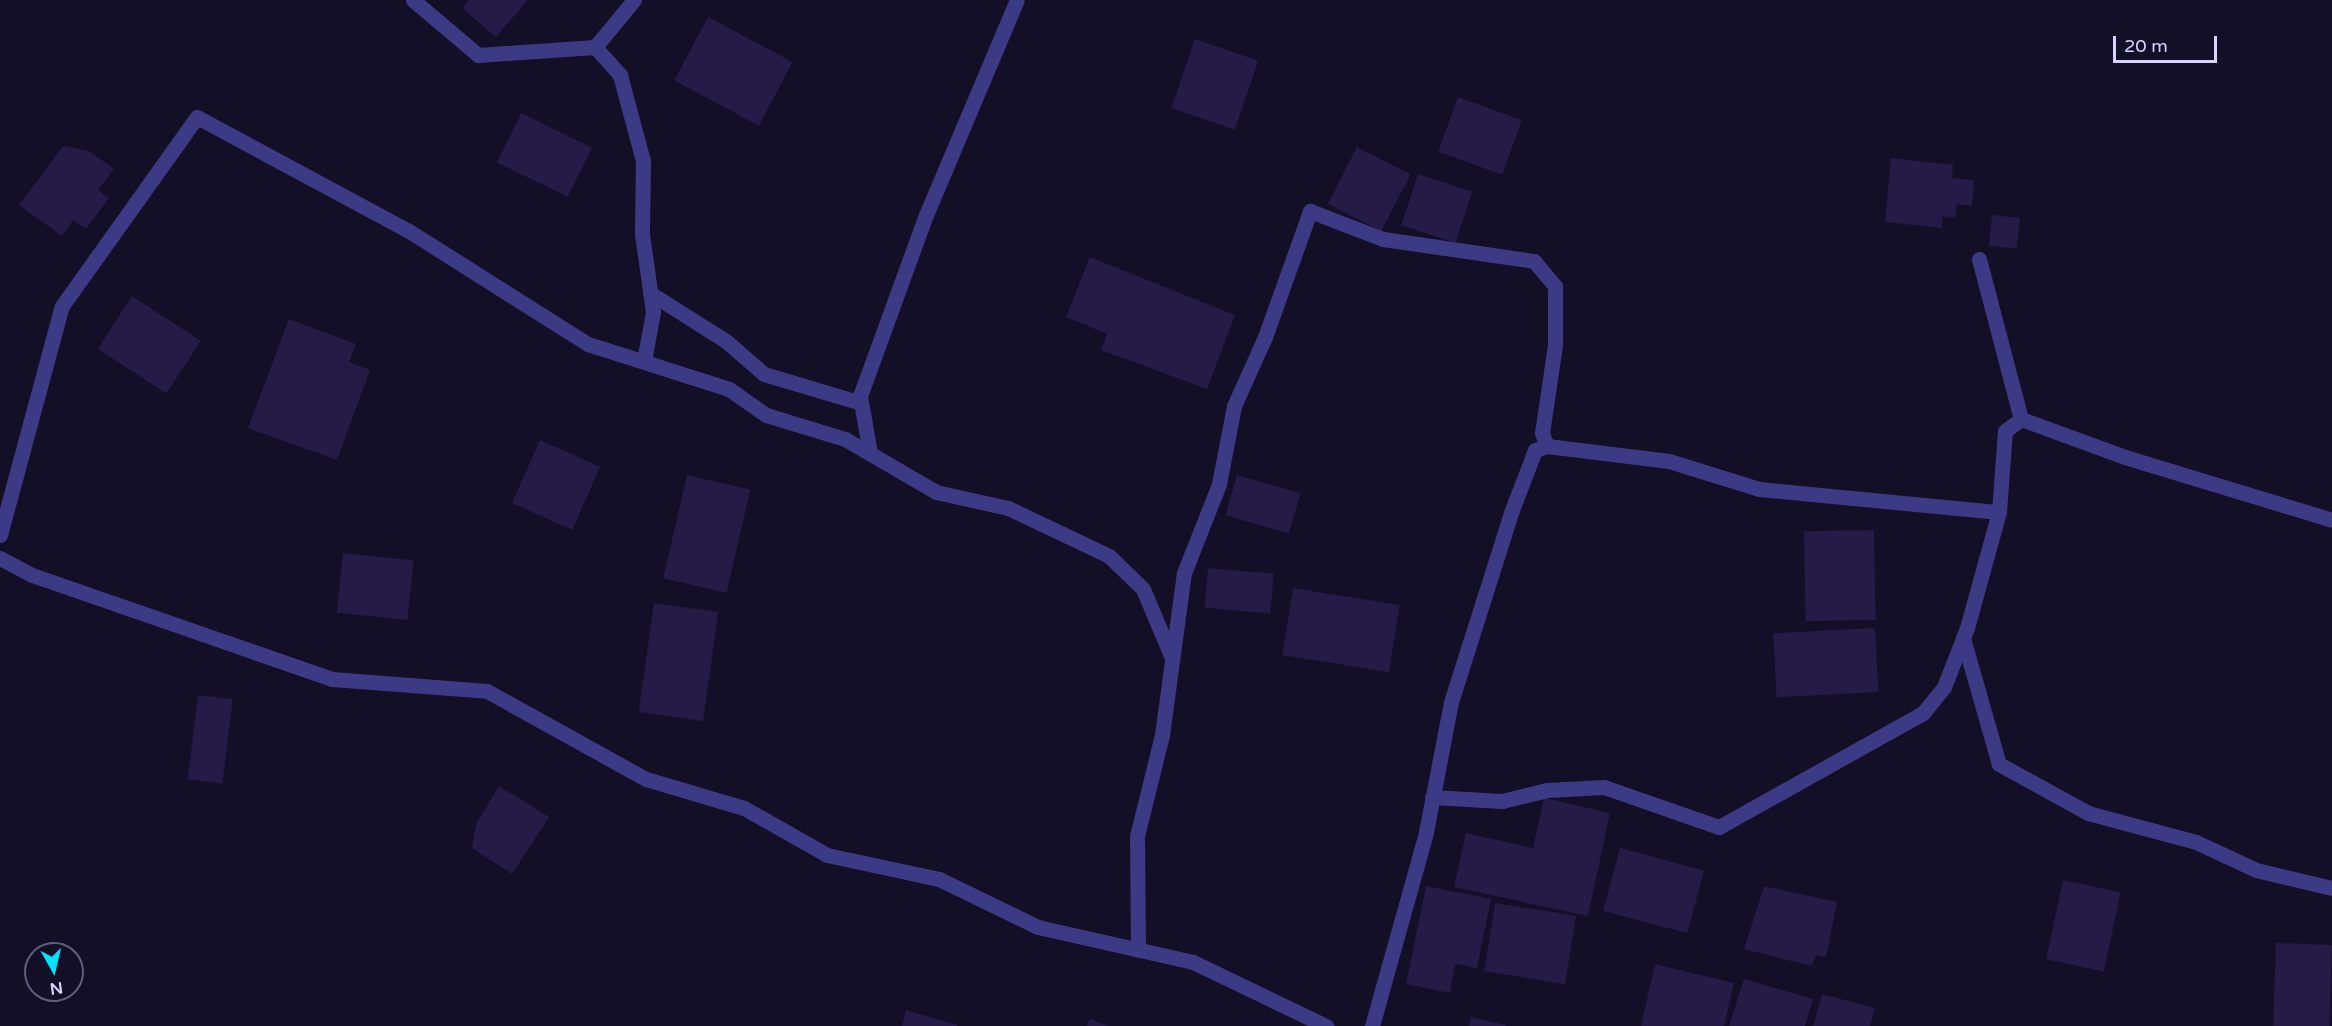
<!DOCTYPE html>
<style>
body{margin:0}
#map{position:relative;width:2332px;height:1026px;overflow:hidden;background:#130f26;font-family:"Varela Round",sans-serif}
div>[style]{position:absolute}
.building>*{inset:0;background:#241b47;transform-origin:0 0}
.street>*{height:15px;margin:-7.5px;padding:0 7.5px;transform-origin:7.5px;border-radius:7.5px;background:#3d3a85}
span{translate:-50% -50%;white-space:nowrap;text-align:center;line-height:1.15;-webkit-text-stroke:6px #130f26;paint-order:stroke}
.north{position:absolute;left:24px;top:942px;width:60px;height:60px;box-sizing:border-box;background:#130f26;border:2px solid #625e7d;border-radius:50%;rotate:172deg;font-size:16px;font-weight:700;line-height:24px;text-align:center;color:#d9d4ff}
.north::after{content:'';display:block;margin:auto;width:21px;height:27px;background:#00e5ff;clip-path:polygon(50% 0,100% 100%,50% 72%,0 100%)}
.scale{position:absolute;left:2113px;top:36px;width:104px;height:27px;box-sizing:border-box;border:3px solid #d9d4ff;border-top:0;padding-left:8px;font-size:18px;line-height:21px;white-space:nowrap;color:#d9d4ff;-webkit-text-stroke:4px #130f26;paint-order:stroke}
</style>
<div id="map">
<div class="building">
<div style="clip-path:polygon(469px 0,528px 0,496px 37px,462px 8px)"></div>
<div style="left:708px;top:17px;width:96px;height:72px;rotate:28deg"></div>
<div style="left:1195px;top:39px;width:67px;height:73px;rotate:19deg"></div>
<div style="left:1458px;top:97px;width:68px;height:58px;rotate:20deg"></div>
<div style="left:521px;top:113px;width:79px;height:55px;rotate:26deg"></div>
<div style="clip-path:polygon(63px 146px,89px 151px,114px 169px,98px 190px,109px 198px,86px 229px,73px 220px,62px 236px,19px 205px)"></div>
<div style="left:1357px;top:147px;width:60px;height:64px;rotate:27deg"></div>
<div style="clip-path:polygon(1891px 158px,1953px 165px,1952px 178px,1974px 180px,1972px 206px,1957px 204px,1955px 218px,1942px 217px,1942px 228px,1885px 222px)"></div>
<div style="left:1418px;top:174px;width:57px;height:54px;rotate:18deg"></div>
<div style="left:1992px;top:215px;width:28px;height:31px;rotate:6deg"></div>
<div style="clip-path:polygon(1090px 257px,1235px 315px,1207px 389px,1101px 350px,1107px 334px,1066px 317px)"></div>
<div style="left:132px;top:296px;width:82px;height:63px;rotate:33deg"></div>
<div style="clip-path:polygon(289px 319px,356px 344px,349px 362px,370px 370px,337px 460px,248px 428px)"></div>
<div style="left:540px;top:440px;width:66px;height:69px;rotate:24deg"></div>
<div style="left:687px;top:475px;width:65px;height:106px;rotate:13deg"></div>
<div style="left:1237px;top:475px;width:66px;height:42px;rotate:16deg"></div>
<div style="left:1874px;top:530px;width:90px;height:70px;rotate:89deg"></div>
<div style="left:343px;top:553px;width:71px;height:60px;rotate:6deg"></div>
<div style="left:1208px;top:568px;width:66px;height:40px;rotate:5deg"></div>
<div style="left:1293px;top:588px;width:108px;height:68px;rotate:9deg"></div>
<div style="left:654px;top:603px;width:65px;height:110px;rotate:8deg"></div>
<div style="left:1875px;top:628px;width:64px;height:102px;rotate:87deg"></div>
<div style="left:198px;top:695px;width:35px;height:85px;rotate:7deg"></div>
<div style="clip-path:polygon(499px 786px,549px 817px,512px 874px,472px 848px,476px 824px)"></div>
<div style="clip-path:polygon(1544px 798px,1610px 813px,1588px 916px,1454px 887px,1466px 833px,1533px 848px)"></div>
<div style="left:1620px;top:848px;width:87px;height:65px;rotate:15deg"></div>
<div style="left:2063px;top:880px;width:59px;height:81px;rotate:12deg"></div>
<div style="clip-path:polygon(1426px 886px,1491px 899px,1477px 968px,1455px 964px,1450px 993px,1406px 984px)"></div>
<div style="clip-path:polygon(1764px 886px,1837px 902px,1826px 957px,1816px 955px,1811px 966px,1744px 949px)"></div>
<div style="left:1495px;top:903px;width:82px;height:69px;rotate:9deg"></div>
<div style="left:2276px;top:943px;width:56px;height:83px;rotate:2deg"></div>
<div style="clip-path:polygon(1655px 964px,1734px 983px,1724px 1026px,1641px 1026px)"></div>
<div style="clip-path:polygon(1744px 979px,1813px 999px,1805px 1026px,1729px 1026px)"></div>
<div style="clip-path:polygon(1822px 994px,1875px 1008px,1870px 1026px,1813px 1026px)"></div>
<div style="clip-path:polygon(906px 1010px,957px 1025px,957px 1026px,902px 1026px)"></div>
<div style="clip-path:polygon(1471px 1017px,1506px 1025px,1506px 1026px,1469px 1026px)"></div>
<div style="clip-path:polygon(1090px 1019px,1108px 1026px,1087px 1026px)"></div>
</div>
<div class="street">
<div style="left:413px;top:0;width:85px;rotate:40.2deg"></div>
<div style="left:478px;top:55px;width:117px;rotate:-3.9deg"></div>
<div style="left:595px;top:47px;width:38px;rotate:48deg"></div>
<div style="left:620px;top:75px;width:89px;rotate:75deg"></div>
<div style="left:643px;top:161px;width:73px;rotate:90.8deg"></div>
<div style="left:642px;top:234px;width:79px;rotate:82deg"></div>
<div style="left:653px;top:312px;width:50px;rotate:100.4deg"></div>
<div style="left:595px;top:47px;width:61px;rotate:-50.3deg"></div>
<div style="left:1979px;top:259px;width:165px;rotate:75.3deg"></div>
<div style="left:2021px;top:419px;width:111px;rotate:20.1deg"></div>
<div style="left:2125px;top:457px;width:216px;rotate:16.9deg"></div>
<div style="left:650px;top:293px;width:90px;rotate:32.3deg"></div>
<div style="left:726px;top:341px;width:50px;rotate:41deg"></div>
<div style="left:764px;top:374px;width:101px;rotate:16.6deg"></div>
<div style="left:870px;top:453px;width:58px;rotate:-100deg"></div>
<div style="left:860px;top:396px;width:193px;rotate:-70deg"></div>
<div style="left:926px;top:215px;width:233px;rotate:-67.1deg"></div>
<div style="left:0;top:535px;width:237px;rotate:-74.9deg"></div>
<div style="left:62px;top:306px;width:232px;rotate:-54.5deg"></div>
<div style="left:197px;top:117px;width:241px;rotate:28.3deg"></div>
<div style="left:409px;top:231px;width:212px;rotate:32.3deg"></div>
<div style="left:588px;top:344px;width:148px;rotate:17.7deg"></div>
<div style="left:729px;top:389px;width:45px;rotate:35.1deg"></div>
<div style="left:766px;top:415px;width:83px;rotate:16.9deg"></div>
<div style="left:845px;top:439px;width:105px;rotate:30.2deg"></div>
<div style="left:936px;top:492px;width:74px;rotate:12.5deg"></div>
<div style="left:1008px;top:508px;width:112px;rotate:25.4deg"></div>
<div style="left:1109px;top:556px;width:47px;rotate:44.1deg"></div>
<div style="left:1143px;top:589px;width:75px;rotate:67.2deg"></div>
<div style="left:0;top:558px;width:36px;rotate:28deg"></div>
<div style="left:32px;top:575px;width:318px;rotate:19.1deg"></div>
<div style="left:332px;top:679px;width:155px;rotate:4.4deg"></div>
<div style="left:487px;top:691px;width:182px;rotate:29deg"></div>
<div style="left:646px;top:779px;width:102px;rotate:16.5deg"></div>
<div style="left:744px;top:808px;width:95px;rotate:29.5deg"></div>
<div style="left:827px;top:855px;width:115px;rotate:12.1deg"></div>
<div style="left:939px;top:879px;width:110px;rotate:25.9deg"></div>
<div style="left:1038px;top:927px;width:159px;rotate:12.7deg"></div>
<div style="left:1193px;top:962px;width:148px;rotate:25.7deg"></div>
<div style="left:1963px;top:638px;width:131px;rotate:74.1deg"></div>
<div style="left:1999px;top:764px;width:102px;rotate:28.8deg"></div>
<div style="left:2088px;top:813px;width:112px;rotate:15deg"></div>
<div style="left:2196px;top:842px;width:66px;rotate:25deg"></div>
<div style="left:2256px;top:870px;width:78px;rotate:13.3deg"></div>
<div style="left:1432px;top:797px;width:70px;rotate:3.3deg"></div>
<div style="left:1502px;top:801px;width:46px;rotate:-13.7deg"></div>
<div style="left:1547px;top:790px;width:57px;rotate:-3deg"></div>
<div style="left:1604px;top:787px;width:122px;rotate:19.2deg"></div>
<div style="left:1719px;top:827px;width:234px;rotate:-29.2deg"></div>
<div style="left:1923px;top:713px;width:33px;rotate:-51deg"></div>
<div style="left:1944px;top:687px;width:63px;rotate:-68.7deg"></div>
<div style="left:1967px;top:628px;width:120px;rotate:-74.6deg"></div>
<div style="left:1138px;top:950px;width:114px;rotate:-90.5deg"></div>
<div style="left:1137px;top:836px;width:104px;rotate:-76.1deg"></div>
<div style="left:1162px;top:735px;width:163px;rotate:-82.3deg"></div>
<div style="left:1184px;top:573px;width:96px;rotate:-68.5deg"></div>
<div style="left:1219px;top:484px;width:79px;rotate:-79.1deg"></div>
<div style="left:1234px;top:406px;width:76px;rotate:-65.8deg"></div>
<div style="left:1265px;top:337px;width:134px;rotate:-70.3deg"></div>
<div style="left:1310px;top:211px;width:78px;rotate:21deg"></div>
<div style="left:1383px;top:239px;width:153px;rotate:8.3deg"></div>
<div style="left:1534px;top:261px;width:33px;rotate:50deg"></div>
<div style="left:1555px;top:286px;width:59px;rotate:90deg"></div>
<div style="left:1555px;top:345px;width:89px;rotate:98.4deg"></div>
<div style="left:1542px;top:433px;width:14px;rotate:69deg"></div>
<div style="left:1547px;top:446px;width:123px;rotate:7deg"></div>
<div style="left:1669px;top:461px;width:94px;rotate:17.3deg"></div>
<div style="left:1759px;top:489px;width:241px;rotate:5.5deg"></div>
<div style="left:1999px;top:512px;width:81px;rotate:-85.8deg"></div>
<div style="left:2005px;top:431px;width:20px;rotate:-37deg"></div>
<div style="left:1372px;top:1026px;width:201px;rotate:-74.4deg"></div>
<div style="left:1426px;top:832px;width:132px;rotate:-79.1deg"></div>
<div style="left:1451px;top:702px;width:201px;rotate:-72.4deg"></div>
<div style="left:1512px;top:510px;width:64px;rotate:-69deg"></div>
<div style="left:1535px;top:450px;width:13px;rotate:-18deg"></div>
</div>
<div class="north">N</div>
<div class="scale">20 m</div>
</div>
